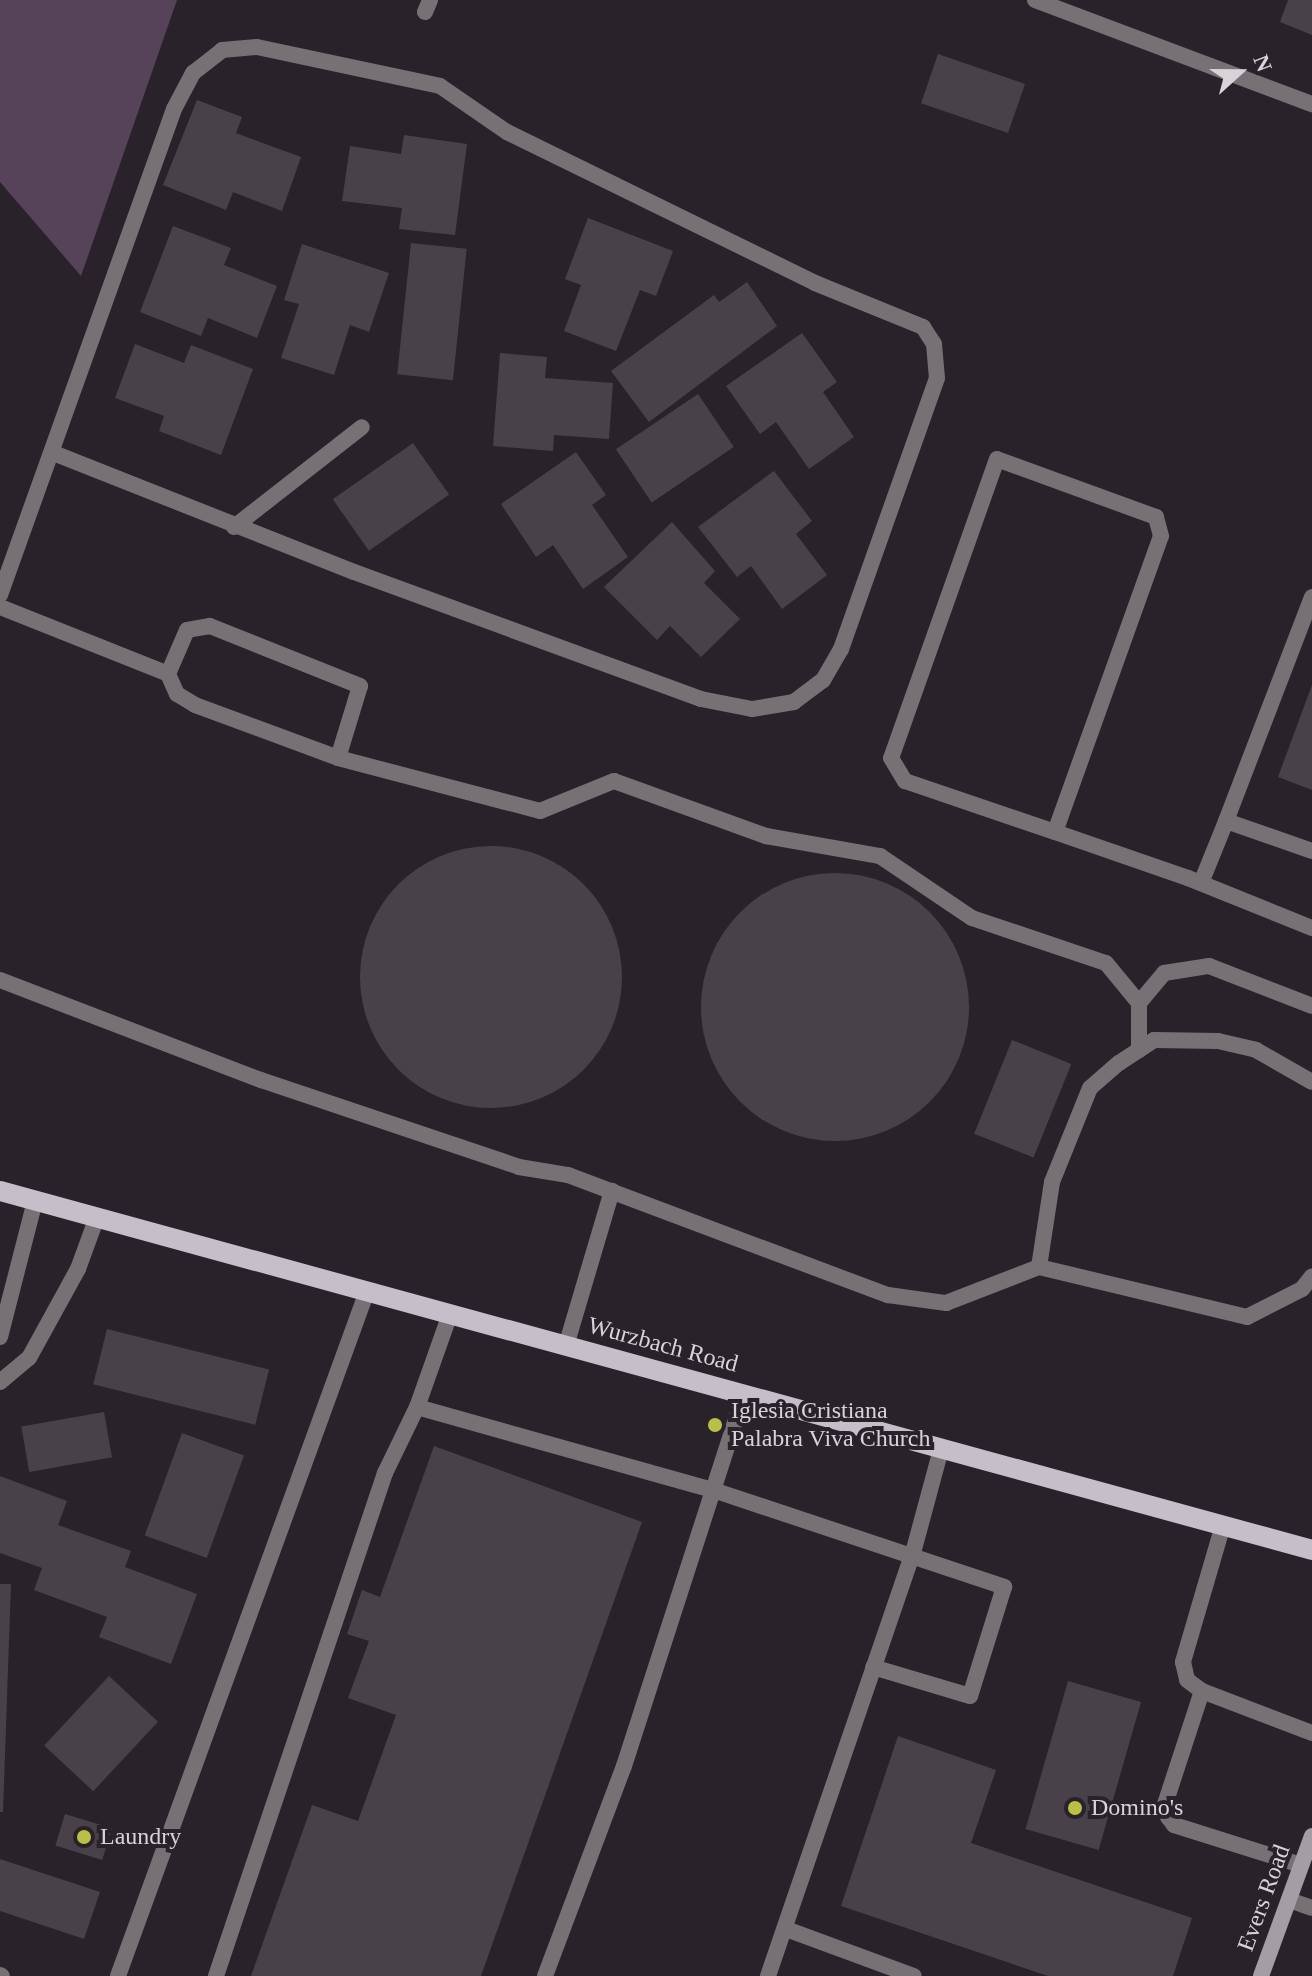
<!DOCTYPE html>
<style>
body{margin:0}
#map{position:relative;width:1312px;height:1976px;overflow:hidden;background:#29222a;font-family:Georgia,serif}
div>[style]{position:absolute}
.green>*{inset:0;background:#564359}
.building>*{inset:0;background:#49414a;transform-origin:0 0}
.round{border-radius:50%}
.lane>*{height:16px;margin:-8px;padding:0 8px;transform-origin:8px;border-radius:8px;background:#757175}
.street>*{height:16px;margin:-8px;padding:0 8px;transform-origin:8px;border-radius:8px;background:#757175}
.secondary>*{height:16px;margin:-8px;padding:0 8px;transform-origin:8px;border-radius:8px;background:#a39da4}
.primary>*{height:20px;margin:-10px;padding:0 10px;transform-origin:10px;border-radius:10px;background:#c6bec8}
.dots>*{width:22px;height:22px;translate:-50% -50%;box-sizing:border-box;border:4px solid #29222a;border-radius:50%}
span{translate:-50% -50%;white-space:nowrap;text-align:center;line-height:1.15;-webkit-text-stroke:8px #29222a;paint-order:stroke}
.street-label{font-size:24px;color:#d8d3d9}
.poi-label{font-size:24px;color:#d8d3d9}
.left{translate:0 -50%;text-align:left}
.north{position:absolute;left:1200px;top:32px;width:80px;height:80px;-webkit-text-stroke:6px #29222a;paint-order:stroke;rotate:69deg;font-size:22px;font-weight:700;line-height:32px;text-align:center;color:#d8d3d9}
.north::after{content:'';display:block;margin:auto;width:28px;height:36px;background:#d8d3d9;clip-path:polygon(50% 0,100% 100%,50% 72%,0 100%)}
</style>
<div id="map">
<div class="green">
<div style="clip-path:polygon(0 0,177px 0,81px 276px,0 182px)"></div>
</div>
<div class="building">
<div style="clip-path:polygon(1288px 0,1312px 0,1312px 35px,1280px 22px)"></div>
<div style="left:938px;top:54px;width:92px;height:52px;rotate:19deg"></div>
<div style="clip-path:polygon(197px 100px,242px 117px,236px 133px,301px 157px,282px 211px,233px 192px,226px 210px,163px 185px)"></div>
<div style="clip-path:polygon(404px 135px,467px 144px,455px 235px,399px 229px,402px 208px,342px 201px,350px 146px,401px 154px)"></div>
<div style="clip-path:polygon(588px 218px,673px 251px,656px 296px,640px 290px,616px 351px,564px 331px,581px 285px,565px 279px)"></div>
<div style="clip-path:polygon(173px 226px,231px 248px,224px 265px,277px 286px,257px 338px,208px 318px,201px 336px,140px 312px)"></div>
<div style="left:411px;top:243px;width:56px;height:132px;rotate:6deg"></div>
<div style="clip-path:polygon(302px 244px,389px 273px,369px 332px,350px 325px,334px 375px,281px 358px,299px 304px,284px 300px)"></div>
<div style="clip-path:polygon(747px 282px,777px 326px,649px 422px,611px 371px,714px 295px,719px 302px)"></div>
<div style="clip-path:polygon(802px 333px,837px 382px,823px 392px,854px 437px,809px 469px,776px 422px,760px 434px,726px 386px)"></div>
<div style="clip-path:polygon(135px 344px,184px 363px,191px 345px,253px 369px,221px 455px,159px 431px,164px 416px,115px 398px)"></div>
<div style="clip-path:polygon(500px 353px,547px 357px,545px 378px,613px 383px,609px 439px,554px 435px,553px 451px,493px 446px)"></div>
<div style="left:698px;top:394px;width:64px;height:99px;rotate:56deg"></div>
<div style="left:413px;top:443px;width:63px;height:98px;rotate:55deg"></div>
<div style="clip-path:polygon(576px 452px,606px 495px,592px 505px,628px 557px,583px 589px,553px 545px,536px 557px,501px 504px)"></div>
<div style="clip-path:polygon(774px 471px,812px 521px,796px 534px,827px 575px,782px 609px,751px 566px,737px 577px,698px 527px)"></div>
<div style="clip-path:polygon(672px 522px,715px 571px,704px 583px,740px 619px,701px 657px,670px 626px,657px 640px,604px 587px)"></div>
<div style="clip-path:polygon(1312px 685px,1312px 790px,1278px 777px)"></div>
<div class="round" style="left:360px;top:846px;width:262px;height:262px"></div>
<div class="round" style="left:701px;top:873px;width:268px;height:268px"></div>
<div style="left:1012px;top:1040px;width:64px;height:101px;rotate:22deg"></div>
<div style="left:107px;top:1329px;width:167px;height:57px;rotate:14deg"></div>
<div style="left:104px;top:1412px;width:46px;height:84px;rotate:80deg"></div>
<div style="left:182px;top:1433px;width:66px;height:109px;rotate:20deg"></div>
<div style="clip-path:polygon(434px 1446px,642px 1522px,481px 1976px,251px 1976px,312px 1805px,358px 1821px,396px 1715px,348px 1698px,369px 1641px,347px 1634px,362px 1590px,380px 1597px)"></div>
<div style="clip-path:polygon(0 1476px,67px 1501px,58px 1525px,131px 1551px,125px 1567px,197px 1594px,171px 1664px,99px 1637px,107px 1617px,34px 1590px,42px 1568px,0 1553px)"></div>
<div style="clip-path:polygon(0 1584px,11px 1584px,3px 1812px,0 1812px)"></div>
<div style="left:109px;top:1676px;width:67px;height:95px;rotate:43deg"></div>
<div style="left:1068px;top:1681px;width:76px;height:154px;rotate:16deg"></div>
<div style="clip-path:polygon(898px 1736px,996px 1770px,971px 1843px,1192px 1918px,1173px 1976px,1048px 1976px,841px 1906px)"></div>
<div style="left:65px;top:1814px;width:49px;height:33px;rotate:17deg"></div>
<div style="clip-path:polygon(0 1859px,100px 1892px,84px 1939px,0 1911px)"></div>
</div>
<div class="lane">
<div style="left:234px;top:527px;width:162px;rotate:-38deg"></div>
<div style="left:0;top:595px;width:516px;rotate:-70.3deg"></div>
<div style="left:174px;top:109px;width:41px;rotate:-62.2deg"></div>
<div style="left:193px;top:73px;width:37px;rotate:-38deg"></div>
<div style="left:222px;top:50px;width:35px;rotate:-5deg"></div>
<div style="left:257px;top:47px;width:187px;rotate:12deg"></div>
<div style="left:440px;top:86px;width:81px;rotate:34.5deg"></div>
<div style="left:507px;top:132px;width:343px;rotate:26.1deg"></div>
<div style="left:815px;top:283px;width:117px;rotate:22.2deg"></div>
<div style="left:923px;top:327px;width:20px;rotate:57deg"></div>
<div style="left:934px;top:344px;width:34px;rotate:85deg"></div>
<div style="left:937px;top:378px;width:288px;rotate:109.5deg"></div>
<div style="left:841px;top:649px;width:36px;rotate:120deg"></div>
<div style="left:823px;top:680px;width:36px;rotate:143deg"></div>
<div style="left:794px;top:702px;width:43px;rotate:170.5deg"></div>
<div style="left:752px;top:709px;width:52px;rotate:-168.9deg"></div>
<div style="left:701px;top:699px;width:370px;rotate:-159.9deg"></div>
<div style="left:354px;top:572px;width:324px;rotate:-158.4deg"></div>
<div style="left:0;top:607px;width:181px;rotate:21.7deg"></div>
<div style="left:168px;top:674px;width:22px;rotate:66deg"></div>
<div style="left:177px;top:694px;width:21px;rotate:31deg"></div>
<div style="left:195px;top:705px;width:153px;rotate:20.3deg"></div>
<div style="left:338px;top:758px;width:75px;rotate:-73deg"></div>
<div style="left:360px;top:686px;width:162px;rotate:-158.2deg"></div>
<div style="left:210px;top:626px;width:23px;rotate:170deg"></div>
<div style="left:187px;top:630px;width:48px;rotate:113.4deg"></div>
<div style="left:338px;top:758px;width:209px;rotate:14.7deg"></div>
<div style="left:540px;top:811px;width:80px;rotate:-22.1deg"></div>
<div style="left:614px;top:781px;width:162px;rotate:19.9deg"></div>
<div style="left:766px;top:836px;width:116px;rotate:10deg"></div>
<div style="left:880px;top:856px;width:111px;rotate:34deg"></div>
<div style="left:972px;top:918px;width:141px;rotate:18.6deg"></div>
<div style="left:1106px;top:963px;width:52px;rotate:50.5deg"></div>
<div style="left:1139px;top:1003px;width:47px;rotate:90deg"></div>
<div style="left:1226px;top:821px;width:240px;rotate:-69deg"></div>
<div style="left:1055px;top:832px;width:314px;rotate:-70.3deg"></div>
<div style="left:1161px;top:536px;width:20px;rotate:-105deg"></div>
<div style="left:1156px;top:517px;width:169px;rotate:-160deg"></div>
<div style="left:997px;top:459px;width:317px;rotate:109.5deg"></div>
<div style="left:891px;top:758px;width:27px;rotate:59deg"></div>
<div style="left:905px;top:781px;width:158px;rotate:18.8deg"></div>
<div style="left:1055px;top:832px;width:141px;rotate:19.1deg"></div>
<div style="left:1188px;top:878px;width:134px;rotate:22deg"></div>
<div style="left:1201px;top:883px;width:67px;rotate:-68deg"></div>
<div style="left:1226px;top:821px;width:91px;rotate:19.2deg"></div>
<div style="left:0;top:980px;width:280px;rotate:21deg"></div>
<div style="left:261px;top:1080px;width:272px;rotate:18.6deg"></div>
<div style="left:519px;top:1167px;width:50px;rotate:9.3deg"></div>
<div style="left:568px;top:1175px;width:342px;rotate:20.6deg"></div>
<div style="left:888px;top:1295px;width:59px;rotate:7.9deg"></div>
<div style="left:946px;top:1303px;width:100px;rotate:-21.2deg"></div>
<div style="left:1039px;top:1267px;width:214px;rotate:13.5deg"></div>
<div style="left:1247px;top:1317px;width:62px;rotate:-27deg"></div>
<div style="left:1302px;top:1289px;width:16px;rotate:-52deg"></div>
<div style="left:1139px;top:1003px;width:39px;rotate:-50deg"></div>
<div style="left:1164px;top:973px;width:46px;rotate:-8.8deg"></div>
<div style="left:1209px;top:966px;width:110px;rotate:21.2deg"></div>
<div style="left:1039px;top:1267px;width:86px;rotate:-81.3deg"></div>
<div style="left:1052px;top:1182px;width:101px;rotate:-68deg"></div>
<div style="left:1090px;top:1088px;width:38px;rotate:-41deg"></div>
<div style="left:1119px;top:1063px;width:42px;rotate:-33.3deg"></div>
<div style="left:1154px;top:1040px;width:64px;rotate:0.9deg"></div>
<div style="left:1218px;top:1041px;width:39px;rotate:13deg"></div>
<div style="left:1256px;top:1050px;width:64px;rotate:29.7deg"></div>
<div style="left:450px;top:1314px;width:99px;rotate:109.5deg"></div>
<div style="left:417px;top:1407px;width:307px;rotate:15.7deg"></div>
<div style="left:713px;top:1490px;width:307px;rotate:18.4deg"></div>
<div style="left:1004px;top:1587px;width:114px;rotate:107.3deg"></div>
<div style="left:970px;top:1696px;width:101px;rotate:-163.4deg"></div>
<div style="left:0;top:1337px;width:140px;rotate:-75.6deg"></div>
<div style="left:566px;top:1346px;width:162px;rotate:-73.5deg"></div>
<div style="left:0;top:1382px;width:38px;rotate:-40deg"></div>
<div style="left:29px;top:1358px;width:102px;rotate:-61.2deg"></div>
<div style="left:78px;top:1269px;width:55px;rotate:-69.9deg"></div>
<div style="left:1223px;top:1525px;width:143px;rotate:106.3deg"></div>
<div style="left:1183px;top:1662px;width:18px;rotate:77deg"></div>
<div style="left:1187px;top:1680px;width:19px;rotate:36deg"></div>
<div style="left:1202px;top:1691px;width:118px;rotate:20.9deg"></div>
<div style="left:1202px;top:1691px;width:122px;rotate:108.1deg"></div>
<div style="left:1164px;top:1807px;width:11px;rotate:68deg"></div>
<div style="left:1168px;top:1817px;width:10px;rotate:53deg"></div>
<div style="left:1174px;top:1825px;width:133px;rotate:17.5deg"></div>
<div style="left:1289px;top:1900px;width:24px;rotate:19deg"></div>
<div style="left:786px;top:1929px;width:136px;rotate:20.2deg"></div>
<div style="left:0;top:1975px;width:2px;rotate:27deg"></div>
<div style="left:118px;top:1976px;width:729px;rotate:-70.02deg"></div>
<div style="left:216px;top:1976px;width:531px;rotate:-71.43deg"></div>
<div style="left:385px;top:1473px;width:73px;rotate:-64.1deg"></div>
<div style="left:545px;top:1976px;width:224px;rotate:-69.4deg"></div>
<div style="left:624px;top:1766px;width:391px;rotate:-72.1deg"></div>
<div style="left:768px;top:1976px;width:447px;rotate:-71.1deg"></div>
<div style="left:913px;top:1553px;width:108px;rotate:-74.9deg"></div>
</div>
<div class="street">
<div style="left:1035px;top:0;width:296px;rotate:20.6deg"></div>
<div style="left:425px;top:12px;width:13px;rotate:-67deg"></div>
</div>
<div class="secondary">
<div style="left:1261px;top:1976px;width:149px;rotate:-70deg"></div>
</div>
<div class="primary">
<div style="left:0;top:1191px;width:1360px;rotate:15.3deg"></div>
</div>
<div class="dots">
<div style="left:715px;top:1425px;background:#bac045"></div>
<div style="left:1075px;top:1808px;background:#bac045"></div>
<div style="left:84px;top:1837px;background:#bac045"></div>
</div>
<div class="street-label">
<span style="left:663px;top:1345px;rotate:15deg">Wurzbach Road</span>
<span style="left:1264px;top:1898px;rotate:-70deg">Evers Road</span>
</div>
<div class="poi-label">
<span class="left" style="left:731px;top:1425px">Iglesia Cristiana<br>Palabra Viva Church</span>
<span class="left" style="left:1091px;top:1808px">Domino's</span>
<span class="left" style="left:100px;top:1837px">Laundry</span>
</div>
<div class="north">N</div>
</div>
